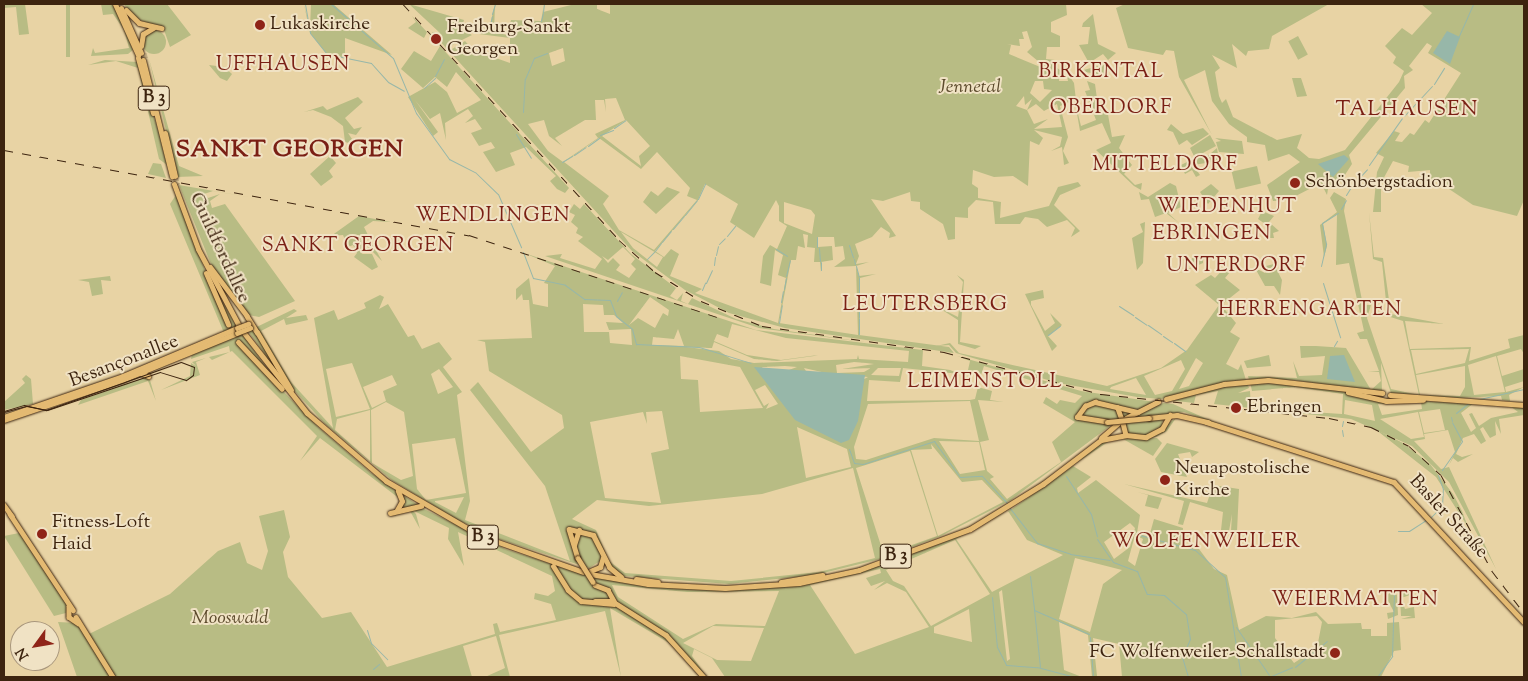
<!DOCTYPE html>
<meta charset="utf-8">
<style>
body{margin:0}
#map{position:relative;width:1528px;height:681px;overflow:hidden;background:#e8d3a4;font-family:"Sorts Mill Goudy",serif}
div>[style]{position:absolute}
.green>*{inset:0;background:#b8bc84;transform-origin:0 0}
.round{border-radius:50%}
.water>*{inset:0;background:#97b7a9}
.stream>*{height:1px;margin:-0.5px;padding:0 0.5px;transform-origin:0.5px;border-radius:0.5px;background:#97b7a9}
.highway-tunnel>*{height:5px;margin-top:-2.5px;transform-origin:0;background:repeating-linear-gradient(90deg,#c6b086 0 5px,transparent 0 7.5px)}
.roads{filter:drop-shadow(0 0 1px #3d240f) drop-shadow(0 0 1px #3d240f)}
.major>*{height:4.5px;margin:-2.25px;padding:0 2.25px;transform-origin:2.25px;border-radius:2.25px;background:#e4ba72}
.highway>*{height:5px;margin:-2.5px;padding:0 2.5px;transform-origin:2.5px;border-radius:2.5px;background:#e4ba72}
.tram>*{height:1px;margin:-0.5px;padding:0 0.5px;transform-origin:0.5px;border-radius:0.5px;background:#3d240f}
.rail>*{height:1px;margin-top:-0.5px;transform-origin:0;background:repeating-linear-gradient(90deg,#3d240f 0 9px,transparent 0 18px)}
.bridges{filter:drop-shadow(0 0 1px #3d240f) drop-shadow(0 0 1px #3d240f)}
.major-bridge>*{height:4.5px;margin:-2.25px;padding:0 2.25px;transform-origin:2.25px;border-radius:2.25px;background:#e4ba72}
.dots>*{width:14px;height:14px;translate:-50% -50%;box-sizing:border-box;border:2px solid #f0e2c4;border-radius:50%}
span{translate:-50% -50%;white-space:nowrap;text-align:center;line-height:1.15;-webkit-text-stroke:4px #f0e2c4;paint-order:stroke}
.shield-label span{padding:1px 4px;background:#f0e2c4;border:1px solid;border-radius:4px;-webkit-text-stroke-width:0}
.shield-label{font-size:18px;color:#3d240f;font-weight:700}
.poi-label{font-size:19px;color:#3d240f}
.left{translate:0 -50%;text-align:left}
.right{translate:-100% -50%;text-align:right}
.park-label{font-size:19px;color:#5c4a2c;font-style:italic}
.street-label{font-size:19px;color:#3d240f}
.neighbourhood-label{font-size:20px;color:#7a1f14;letter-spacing:1px}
.quarter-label{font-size:21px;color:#7a1f14;letter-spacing:1px}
.district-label{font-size:24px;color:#7a1f14;font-weight:700;letter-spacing:1px}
.frame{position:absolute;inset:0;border:5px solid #3d240f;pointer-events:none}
.north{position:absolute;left:10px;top:621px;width:50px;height:50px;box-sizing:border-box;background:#f0e2c4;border:1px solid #a8967c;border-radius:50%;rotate:238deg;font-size:14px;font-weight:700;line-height:20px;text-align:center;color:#3d240f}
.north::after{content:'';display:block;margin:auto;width:18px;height:22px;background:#8f2418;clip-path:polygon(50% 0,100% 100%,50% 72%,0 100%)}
</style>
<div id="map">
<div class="green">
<div style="clip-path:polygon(4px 4px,25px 4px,29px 34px,19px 35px,16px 7px,4px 8px)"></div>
<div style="left:66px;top:4px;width:4px;height:53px"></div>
<div style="clip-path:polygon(101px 4px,113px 4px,133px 50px,128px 54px,91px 56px,93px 48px,95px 53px,129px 48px,124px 30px,113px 14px,103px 15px)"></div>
<div style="clip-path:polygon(124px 4px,167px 4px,191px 35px,170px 47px,164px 30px,131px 16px)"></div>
<div style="clip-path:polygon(304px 4px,310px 28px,311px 4px,333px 4px,392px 55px,345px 38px,345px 57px,328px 56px,310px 33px)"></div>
<div style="clip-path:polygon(409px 4px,464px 20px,461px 29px,472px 35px,446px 48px,432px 32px,440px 33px)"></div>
<div style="clip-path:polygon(evenodd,495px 4px,494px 32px,507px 35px,511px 20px,541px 21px,544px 4px,543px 12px,575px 4px,597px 4px,597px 9px,610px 14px,610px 4px,1066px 4px,1067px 15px,1051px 22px,1051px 32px,1060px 36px,1060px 47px,1047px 47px,1046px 59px,1055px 60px,1053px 65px,1060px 70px,1059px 81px,1068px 81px,1066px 71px,1074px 83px,1076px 100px,1060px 106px,1068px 137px,1063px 151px,1069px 163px,1064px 165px,1062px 147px,1051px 151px,1060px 146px,1062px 137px,1034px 130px,1043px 138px,1039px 145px,1030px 141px,1028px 186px,1013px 176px,994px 177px,973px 170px,972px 184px,978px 188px,978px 198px,1001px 202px,1000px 218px,1049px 206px,1058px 187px,1078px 182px,1081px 186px,1060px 195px,1054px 205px,1080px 231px,1071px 237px,1075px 228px,1067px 220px,1047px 227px,1038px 219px,1025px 217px,1020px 224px,995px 224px,993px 202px,976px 200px,968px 208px,968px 218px,955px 217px,955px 239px,948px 240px,943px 224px,920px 209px,920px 202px,911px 201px,910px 192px,883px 201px,871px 199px,896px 236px,889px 238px,890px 233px,881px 227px,872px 237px,855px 244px,859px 256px,856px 264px,869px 262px,856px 266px,859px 276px,876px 274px,860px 278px,859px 335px,949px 347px,954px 353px,785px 328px,729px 313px,685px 290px,632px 251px,449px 51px,465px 41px,473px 50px,510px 63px,510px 38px,479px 34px,487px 29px,470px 23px,489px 29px,495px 4px,1027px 31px,1032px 47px,1027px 52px,1050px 71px,1009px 54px,1011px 45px,1007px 44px,1020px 46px,1019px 39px,1024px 39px,1022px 32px,1027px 31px,495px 4px,563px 48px,565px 61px,552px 66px,549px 53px,563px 48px,495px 4px,1035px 81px,1043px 81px,1044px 89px,1052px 90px,1040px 102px,1030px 93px,1035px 81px,495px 4px,1024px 96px,1025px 105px,1032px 99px,1027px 110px,1036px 104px,1044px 111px,1057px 104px,1062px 127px,1034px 129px,1048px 119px,1034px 124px,1027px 110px,1016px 106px,1024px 96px,495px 4px,616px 98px,625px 120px,595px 134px,598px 138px,563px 162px,548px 151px,528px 124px,544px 120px,549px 136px,562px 146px,555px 138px,585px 120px,596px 120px,595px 100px,604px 100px,606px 112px,605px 99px,616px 98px,495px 4px,626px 120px,650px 146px,639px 156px,641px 166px,602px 136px,626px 120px,495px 4px,599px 138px,641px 169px,657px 152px,690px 188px,687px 196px,697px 200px,654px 250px,619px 230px,603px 204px,609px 196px,564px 162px,599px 138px,495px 4px,705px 184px,738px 204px,730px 222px,754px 238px,776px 200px,779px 206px,779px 221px,787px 226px,777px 249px,770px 245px,763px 256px,760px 283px,771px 286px,775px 250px,783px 255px,778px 275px,786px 278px,778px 323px,695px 293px,702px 289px,670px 276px,679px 254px,671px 249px,664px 257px,655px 251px,698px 200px,705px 184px,495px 4px,784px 202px,811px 210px,815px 215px,812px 234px,784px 223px,784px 202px,495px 4px,621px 232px,663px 257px,657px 267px,633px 248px,621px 232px,495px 4px,803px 234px,808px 235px,807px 247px,815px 248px,814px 262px,820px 262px,820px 272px,821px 262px,833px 260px,832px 246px,818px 247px,818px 237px,834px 237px,835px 247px,843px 246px,845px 259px,834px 267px,856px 266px,858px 335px,779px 323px,791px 260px,796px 260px,798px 246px,805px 248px,803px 234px)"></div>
<div style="clip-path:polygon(1125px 4px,1329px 4px,1272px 36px,1269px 49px,1248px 51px,1246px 56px,1232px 44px,1237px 68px,1212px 55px,1220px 68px,1215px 72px,1219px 96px,1222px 103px,1226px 99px,1233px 117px,1277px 140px,1302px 134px,1297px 148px,1309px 158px,1319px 159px,1345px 150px,1399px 82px,1404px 71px,1393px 63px,1396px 57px,1385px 46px,1402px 28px,1412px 35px,1432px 13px,1421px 4px,1524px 4px,1524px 200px,1517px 216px,1473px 205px,1437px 181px,1430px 182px,1430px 170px,1408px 172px,1409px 166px,1393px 161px,1381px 183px,1381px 212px,1373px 212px,1377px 172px,1384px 157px,1376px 153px,1394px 131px,1400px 133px,1395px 141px,1402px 142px,1410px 133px,1414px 135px,1425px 120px,1429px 123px,1461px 73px,1428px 53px,1432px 46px,1427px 43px,1409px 66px,1413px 70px,1404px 76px,1405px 88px,1349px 155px,1352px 164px,1339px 184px,1328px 189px,1327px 195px,1321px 183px,1288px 200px,1273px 201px,1267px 185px,1300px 162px,1289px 154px,1268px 161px,1265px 145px,1247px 142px,1247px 137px,1229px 124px,1212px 101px,1205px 70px,1184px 80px,1212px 135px,1179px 77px,1174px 51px,1166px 50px,1163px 55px,1128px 48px,1116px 8px)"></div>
<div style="clip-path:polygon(1093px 14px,1098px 44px,1116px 53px,1108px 60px,1103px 54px,1089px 63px,1079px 45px,1088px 44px,1090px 27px,1082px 27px,1083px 23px)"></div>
<div style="clip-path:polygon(412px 16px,427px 32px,424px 38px,408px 28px,416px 22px)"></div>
<div class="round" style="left:142px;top:30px;width:24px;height:24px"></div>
<div style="left:1298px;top:36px;width:21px;height:11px;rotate:62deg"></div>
<div style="clip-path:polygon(440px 46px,569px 188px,565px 193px,557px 189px,550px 181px,556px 176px,526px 147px,510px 153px,515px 165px,496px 172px,483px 152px,495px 148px,491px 142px,479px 146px,471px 133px,482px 129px,475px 119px,465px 123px,473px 116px,468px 109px,445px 123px,446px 140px,440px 113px,430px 119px,415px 100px,438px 132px,433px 136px,408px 97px,435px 82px,447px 92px,457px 113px,481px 100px,456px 72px,447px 87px,435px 77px,423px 88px,401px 69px,414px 51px,431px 61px)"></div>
<div style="clip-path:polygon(149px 59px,179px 166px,203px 176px,177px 177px)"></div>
<div style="clip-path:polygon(105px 60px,137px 62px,158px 130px,167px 165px,159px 159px,138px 68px,116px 61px,88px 65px)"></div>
<div style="clip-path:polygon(1109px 63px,1109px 70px,1102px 75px,1080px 71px)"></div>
<div style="clip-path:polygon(209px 65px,224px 67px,232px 74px,227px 81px,220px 78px)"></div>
<div style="clip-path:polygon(1292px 78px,1301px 78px,1307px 96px,1297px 97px)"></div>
<div style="clip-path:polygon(1087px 81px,1095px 84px,1098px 106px,1107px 109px,1112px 137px,1125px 135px,1119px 148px,1132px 165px,1124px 174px,1135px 185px,1142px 183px,1141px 190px,1134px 186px,1096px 150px,1111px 143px,1102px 123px,1080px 131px,1075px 102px,1081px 126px,1096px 120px,1085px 91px,1090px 90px)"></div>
<div style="clip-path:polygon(358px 97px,363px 102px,345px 118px,354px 129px,362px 127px,356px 135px,348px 133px,352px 139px,349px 143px,345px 142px,343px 126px,331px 117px,313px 110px,304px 112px,323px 106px,327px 110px)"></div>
<div style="clip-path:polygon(1171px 124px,1183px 134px,1203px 128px,1209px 134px,1192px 145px,1187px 140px,1179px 145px,1173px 132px,1167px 130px)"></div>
<div style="clip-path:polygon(1210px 135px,1216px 146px,1201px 154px,1204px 159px,1217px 148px,1219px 161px,1193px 165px,1200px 175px,1196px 177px,1192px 170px,1185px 174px,1181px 165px,1195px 158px,1190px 148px)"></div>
<div style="clip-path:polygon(1215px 138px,1242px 141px,1244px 154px,1219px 152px,1216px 142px,1221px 141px)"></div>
<div style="clip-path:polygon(330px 156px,336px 163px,329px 171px,333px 177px,321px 186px,310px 174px)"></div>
<div style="clip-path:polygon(153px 163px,161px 164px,166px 178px,148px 174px)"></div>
<div style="left:1257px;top:166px;width:18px;height:26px;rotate:77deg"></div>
<div style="clip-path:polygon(1170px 183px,1176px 186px,1181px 207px,1168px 213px,1179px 223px,1166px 213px,1155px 217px,1149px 199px,1141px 200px,1139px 192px,1148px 197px)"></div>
<div style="clip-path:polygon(1211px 184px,1219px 191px,1208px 204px,1200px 192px)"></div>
<div style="clip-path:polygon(179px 185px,283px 203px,213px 191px,204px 194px,208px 198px,220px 194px,210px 201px,212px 208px,225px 204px,295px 301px,259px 317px,249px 315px,211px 264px)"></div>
<div style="clip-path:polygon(667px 187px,680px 192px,656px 214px,643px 202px,651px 191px,658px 196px)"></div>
<div style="clip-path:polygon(evenodd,1334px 192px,1346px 199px,1344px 211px,1363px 305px,1371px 305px,1367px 318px,1391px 389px,1419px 395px,1403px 321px,1381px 314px,1387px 311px,1382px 262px,1373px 259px,1369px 212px,1374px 257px,1383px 258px,1391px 314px,1444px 324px,1405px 321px,1410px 349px,1471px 347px,1469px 361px,1510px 348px,1508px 339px,1524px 335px,1524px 354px,1521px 349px,1497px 356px,1502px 376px,1524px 369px,1524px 381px,1505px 387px,1506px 392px,1524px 387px,1509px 395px,1510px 401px,1524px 403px,1502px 400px,1501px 396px,1458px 398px,1391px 393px,1381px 363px,1382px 391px,1369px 391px,1293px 380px,1249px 380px,1248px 376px,1297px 378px,1293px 361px,1299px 376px,1322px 375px,1325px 356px,1301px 358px,1300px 346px,1316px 346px,1346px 348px,1371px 390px,1381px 381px,1379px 372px,1368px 371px,1379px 371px,1367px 339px,1360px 339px,1357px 333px,1364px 331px,1349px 263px,1336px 265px,1337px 214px,1323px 224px,1327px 246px,1324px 257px,1320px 225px,1337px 212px,1330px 198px,1334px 192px,1469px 349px,1465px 363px,1416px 374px,1411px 350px,1469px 349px,1334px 192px,1496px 356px,1505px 392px,1474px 395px,1468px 365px,1496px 356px,1334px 192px,1465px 366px,1465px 387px,1460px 396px,1420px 395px,1416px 375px,1465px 366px)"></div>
<div style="clip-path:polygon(evenodd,176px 195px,206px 273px,235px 324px,283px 391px,318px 427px,371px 473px,422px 508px,505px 549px,585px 575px,591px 583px,594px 581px,590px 576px,650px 586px,721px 590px,800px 584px,863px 571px,957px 537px,1012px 509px,1073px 466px,1091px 477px,1077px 488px,1078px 493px,1096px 480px,1140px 515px,1137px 533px,1149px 537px,1154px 519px,1183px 528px,1182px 544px,1199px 549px,1214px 569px,1227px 575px,1239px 630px,1266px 616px,1292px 618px,1316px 612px,1328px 624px,1361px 623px,1362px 629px,1371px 629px,1371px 636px,1387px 636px,1387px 623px,1399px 622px,1401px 650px,1394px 651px,1381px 677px,1122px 677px,1119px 644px,1093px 638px,1097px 676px,1092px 677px,1088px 635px,1059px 622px,1064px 670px,1082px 677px,725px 677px,712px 658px,694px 649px,692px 656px,707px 677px,700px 677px,669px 643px,610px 608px,621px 677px,605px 611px,499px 635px,510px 677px,485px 677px,505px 668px,496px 636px,463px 646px,472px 677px,77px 677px,58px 622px,77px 623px,89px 634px,170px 594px,218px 551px,240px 542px,247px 563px,262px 570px,268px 551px,259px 516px,284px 510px,290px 537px,283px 552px,288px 577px,322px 618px,351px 612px,387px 667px,495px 634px,493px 624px,497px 623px,500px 632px,556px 620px,551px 604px,534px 599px,535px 593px,548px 596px,555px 591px,552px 576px,458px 532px,464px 566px,448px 539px,449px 528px,412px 510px,416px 514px,420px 529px,410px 511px,394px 516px,401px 509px,400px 499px,320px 438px,300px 461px,317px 436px,232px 351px,212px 360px,209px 357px,230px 352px,229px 346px,191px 359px,192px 354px,227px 340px,170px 204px,176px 195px,1008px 511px,1027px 540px,1063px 555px,992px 592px,956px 539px,1008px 511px,176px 195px,1130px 523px,1135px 528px,1130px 547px,1114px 559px,1104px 542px,1130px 523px,176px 195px,1135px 535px,1143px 539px,1135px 566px,1128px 561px,1135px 535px,176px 195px,955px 540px,990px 594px,931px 626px,904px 586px,893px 581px,886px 570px,955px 540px,176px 195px,1075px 558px,1122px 570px,1103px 584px,1090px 632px,1059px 619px,1075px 558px,176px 195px,880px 569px,881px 573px,866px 578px,871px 586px,885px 581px,874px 590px,887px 583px,906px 592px,929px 627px,855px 654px,810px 585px,880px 569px,176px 195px,612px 585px,687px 592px,779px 591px,765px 626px,716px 624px,683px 639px,618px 597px,612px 585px,176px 195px,1002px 590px,1010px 659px,1007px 661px,999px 592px,1002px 590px,176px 195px,969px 609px,972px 642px,934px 633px,934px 627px,969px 609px,176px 195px,1317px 616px,1322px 622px,1317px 648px,1294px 663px,1275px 638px,1275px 620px,1317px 616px,176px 195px,713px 626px,764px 628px,751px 661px,717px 660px,683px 643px,713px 626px)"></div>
<div style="clip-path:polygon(evenodd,574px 204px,580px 209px,584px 204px,631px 254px,676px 288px,670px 296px,677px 300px,683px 293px,681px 301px,688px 304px,692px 298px,736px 319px,774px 329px,871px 343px,759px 328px,545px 256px,562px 254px,560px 258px,595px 269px,602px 259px,578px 241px,583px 237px,576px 233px,578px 228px,571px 222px,575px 215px,569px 212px,574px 204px,623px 247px,635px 259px,631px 264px,636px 269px,629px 278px,616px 270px,620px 265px,613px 258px,608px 263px,602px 256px,608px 260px,623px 247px)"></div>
<div style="clip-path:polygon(1262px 211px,1274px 216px,1269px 222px,1279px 231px,1273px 233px,1274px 238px,1266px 238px,1268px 226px,1258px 219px)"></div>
<div style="clip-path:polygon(359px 216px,391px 222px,373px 221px,364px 227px,368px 235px,361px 239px,366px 249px,373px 245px,382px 261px,370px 249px,361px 254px,372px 254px,378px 267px,372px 270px,354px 257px,357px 253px,353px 245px,348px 247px,343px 235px,331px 236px)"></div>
<div style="clip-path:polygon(1145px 222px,1143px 263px,1137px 270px,1132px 238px,1143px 232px,1140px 224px)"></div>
<div style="clip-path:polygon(evenodd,524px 253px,756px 330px,923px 350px,922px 366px,950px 370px,960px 374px,903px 368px,900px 382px,869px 380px,867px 401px,970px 400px,975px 399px,978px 387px,992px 391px,990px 400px,1004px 402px,978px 400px,989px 440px,980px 442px,987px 471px,994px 477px,990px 479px,1007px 499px,1061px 462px,1052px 442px,1075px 422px,1043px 403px,1046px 397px,1057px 404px,1060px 400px,1075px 403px,1082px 396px,984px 366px,981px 375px,968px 370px,970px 361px,957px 356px,1081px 391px,1155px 402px,1122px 419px,1107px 420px,1114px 423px,1011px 500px,941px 536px,880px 559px,815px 575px,729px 584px,624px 576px,615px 572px,605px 558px,589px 568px,499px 539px,458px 520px,393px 481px,325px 424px,279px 374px,248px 331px,294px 309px,297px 311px,286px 318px,306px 315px,308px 320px,286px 325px,284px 319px,261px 331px,291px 382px,333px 428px,314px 318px,334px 310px,338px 320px,366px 308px,364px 303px,380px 295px,384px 297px,379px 309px,388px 304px,408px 337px,414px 335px,422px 349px,439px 342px,452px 359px,443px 367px,462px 392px,457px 395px,470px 501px,465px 520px,570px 561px,545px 486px,470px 390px,478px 382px,531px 452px,564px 428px,562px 415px,489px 371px,485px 342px,477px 340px,532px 338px,529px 300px,523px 300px,522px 294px,516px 300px,516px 289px,529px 278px,533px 304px,548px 307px,548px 284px,544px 283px,555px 266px,524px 253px,650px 297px,669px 310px,668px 316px,663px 313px,655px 328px,638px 318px,629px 325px,650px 297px,524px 253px,583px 304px,603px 305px,604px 315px,614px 315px,623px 323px,606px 322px,609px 330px,631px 329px,632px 345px,610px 343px,609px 332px,584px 332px,583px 304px,524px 253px,732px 324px,786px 338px,909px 351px,908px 362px,859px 359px,858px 355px,857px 359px,754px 363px,731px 359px,719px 351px,686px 347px,712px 348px,714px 342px,754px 359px,777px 361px,814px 356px,818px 355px,781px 360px,747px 355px,714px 341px,717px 334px,728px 338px,732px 324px,524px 253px,678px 329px,684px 346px,652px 345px,653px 337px,674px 339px,678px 329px,524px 253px,680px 356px,740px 367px,763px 408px,700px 412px,698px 380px,681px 379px,680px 356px,524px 253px,854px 362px,866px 363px,874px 364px,842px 369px,871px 368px,864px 372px,837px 373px,836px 365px,854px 362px,524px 253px,352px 363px,370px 409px,336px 417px,326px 369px,352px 363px,524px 253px,785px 366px,797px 367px,770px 377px,762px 367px,785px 366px,524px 253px,804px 368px,826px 373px,868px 377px,825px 400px,804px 368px,524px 253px,878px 368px,901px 368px,899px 376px,871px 375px,878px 368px,524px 253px,439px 369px,453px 387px,438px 394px,431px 374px,439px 369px,524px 253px,392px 375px,397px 385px,383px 391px,386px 401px,372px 408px,363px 387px,392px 375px,524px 253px,765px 385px,778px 404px,766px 409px,769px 403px,764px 406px,755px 390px,765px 385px,524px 253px,970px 401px,979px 441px,934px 438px,866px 460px,856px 459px,854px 447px,868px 404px,970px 401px,524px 253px,386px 402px,404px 412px,413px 476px,401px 480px,372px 463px,371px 410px,386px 402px,524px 253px,370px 410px,370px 461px,335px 430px,337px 419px,370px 410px,524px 253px,662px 411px,669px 449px,651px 453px,661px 503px,605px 498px,590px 422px,643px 412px,647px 424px,646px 412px,662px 411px,524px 253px,797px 427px,847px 449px,851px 467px,806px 478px,797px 427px,524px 253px,455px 438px,466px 493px,426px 500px,417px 489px,412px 444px,455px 438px,524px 253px,939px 441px,979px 442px,985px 470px,960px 474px,939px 441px,524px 253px,931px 444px,962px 482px,982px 480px,1003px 502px,938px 536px,911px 450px,932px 449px,931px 444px,524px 253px,910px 451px,937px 536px,884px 555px,856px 468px,910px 451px,524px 253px,853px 468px,875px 558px,819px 572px,731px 581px,625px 573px,609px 561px,596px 530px,572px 519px,597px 500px,649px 506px,762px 494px,853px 468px,524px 253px,464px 497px,456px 513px,435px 502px,435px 501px,464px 497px)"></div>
<div style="clip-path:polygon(1195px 255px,1203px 255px,1203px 263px,1178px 274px,1192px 267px,1189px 262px)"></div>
<div style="clip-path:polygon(1274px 264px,1282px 280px,1280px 295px,1274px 286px,1265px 286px,1255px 268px,1265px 273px,1266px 266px)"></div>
<div style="clip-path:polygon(evenodd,1225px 267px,1230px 272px,1225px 278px,1240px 290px,1221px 305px,1236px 323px,1230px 332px,1240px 338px,1226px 364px,1238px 370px,1241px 364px,1246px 380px,1161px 399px,1137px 397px,1058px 383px,956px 353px,949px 345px,936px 346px,950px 343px,959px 353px,1107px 386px,1161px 368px,1187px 350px,1219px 305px,1195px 285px,1211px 275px,1215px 278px,1225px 267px,1196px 358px,1203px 363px,1189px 386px,1179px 389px,1196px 358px,1225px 267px,1181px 360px,1185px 369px,1172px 391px,1155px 395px,1144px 376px,1181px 360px,1225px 267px,1136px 378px,1146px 395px,1110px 389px,1111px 387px,1136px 378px)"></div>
<div style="clip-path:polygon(957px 275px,964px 280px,960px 342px,981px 346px,975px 349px,958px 344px,958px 320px,936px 306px,958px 317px,963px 282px)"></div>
<div style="clip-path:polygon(110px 276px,111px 281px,101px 280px,103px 294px,92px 296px,89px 282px,78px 280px)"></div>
<div style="clip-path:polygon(1043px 290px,1044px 298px,1031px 301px,1031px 305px,1045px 331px,1055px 323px,1050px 313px,1062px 325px,1048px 336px,1057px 346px,1052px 351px,1025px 294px)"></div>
<div style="clip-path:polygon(1269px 355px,1271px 366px,1247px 368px,1244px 361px)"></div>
<div style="clip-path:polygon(206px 358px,196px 362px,200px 375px,161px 390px,190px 376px,191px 363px,196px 366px,192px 362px)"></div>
<div style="clip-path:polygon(26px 375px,31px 379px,33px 404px,4px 410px,4px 402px,25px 383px,22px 379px)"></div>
<div style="clip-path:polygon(146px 377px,150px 380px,156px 401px,148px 381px,78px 405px,81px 400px)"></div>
<div style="clip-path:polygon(1247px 382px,1249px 388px,1238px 393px,1250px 391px,1251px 408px,1214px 404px,1218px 391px,1196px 395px,1194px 403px,1168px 400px)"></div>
<div style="clip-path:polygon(evenodd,1250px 382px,1340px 389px,1380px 399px,1524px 406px,1524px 415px,1499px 419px,1501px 434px,1495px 421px,1496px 435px,1490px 438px,1483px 427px,1480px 429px,1486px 441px,1481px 444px,1474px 434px,1463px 438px,1456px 454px,1462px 457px,1473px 454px,1458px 462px,1453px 458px,1449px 465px,1455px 452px,1448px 430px,1424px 434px,1425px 439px,1414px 441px,1441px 469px,1449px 467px,1496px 569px,1449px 482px,1412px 446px,1351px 419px,1253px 408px,1342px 414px,1343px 394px,1295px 387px,1252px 391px,1250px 382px,1345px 400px,1372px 405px,1375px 421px,1344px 414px,1345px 400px,1250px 382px,1421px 402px,1422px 409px,1382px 415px,1378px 404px,1421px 402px,1250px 382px,1474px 403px,1510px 406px,1518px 412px,1491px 418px,1479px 426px,1472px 413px,1469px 414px,1476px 428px,1471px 432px,1461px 413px,1474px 403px,1250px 382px,1440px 409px,1445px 430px,1424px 433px,1419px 412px,1440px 409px,1250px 382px,1418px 412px,1424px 437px,1411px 439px,1380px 419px,1418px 412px)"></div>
<div style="clip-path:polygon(1163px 403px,1225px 409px,1173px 404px,1223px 426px,1184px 412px,1131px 418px)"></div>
<div style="clip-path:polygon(1163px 418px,1162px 427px,1145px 436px,1128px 434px,1124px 422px)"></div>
<div style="clip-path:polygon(1176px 418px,1167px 431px,1156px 437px,1145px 439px,1114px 438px,1075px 464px,1111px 436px,1149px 437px)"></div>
<div style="clip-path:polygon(1375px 429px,1403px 443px,1430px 464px,1453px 494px,1462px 511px,1468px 527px,1436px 477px)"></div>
<div style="clip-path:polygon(1157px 438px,1162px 443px,1153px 456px,1123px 439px)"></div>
<div style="clip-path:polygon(1167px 443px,1199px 452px,1192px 457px,1190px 452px,1178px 454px,1187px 477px,1161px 472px,1155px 459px)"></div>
<div style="clip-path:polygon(1124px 484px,1207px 503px,1213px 485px,1239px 489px,1237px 532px,1231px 531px,1232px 514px,1229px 531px,1221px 530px,1223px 512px,1190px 502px,1183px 525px,1178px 524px,1184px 501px)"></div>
<div style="clip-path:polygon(1137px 492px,1162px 498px,1158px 509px,1145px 506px,1148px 495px)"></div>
<div style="clip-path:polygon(19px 533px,68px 607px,66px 613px,54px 616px,4px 536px)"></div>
<div style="clip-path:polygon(1390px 592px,1397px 595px,1398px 615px,1388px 619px,1387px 613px,1394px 612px,1386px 597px)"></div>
<div style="clip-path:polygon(1403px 592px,1413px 594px,1401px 598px,1405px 609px,1414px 607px,1415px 618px,1401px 619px,1412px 616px,1401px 616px,1400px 597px)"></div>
</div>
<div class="water">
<div style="clip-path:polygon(1447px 31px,1460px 37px,1450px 64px,1433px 53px)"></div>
<div style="clip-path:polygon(1344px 155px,1349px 159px,1333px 177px,1318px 164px)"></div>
<div style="clip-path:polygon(1344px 355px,1355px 382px,1327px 379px,1330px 356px)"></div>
<div style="clip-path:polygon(754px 367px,865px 375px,858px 421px,849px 440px,841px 443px,795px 420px)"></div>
</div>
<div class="stream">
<div style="left:305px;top:4px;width:29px;rotate:80deg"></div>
<div style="left:310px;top:33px;width:27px;rotate:51deg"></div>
<div style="left:327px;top:54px;width:45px;rotate:11.6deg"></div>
<div style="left:371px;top:63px;width:25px;rotate:48deg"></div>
<div style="left:388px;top:82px;width:18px;rotate:29deg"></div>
<div style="left:331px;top:4px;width:82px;rotate:41.1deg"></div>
<div style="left:393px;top:58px;width:60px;rotate:67.3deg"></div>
<div style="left:416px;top:113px;width:57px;rotate:54.3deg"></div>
<div style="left:449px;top:159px;width:30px;rotate:27deg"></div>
<div style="left:476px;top:173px;width:30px;rotate:44deg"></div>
<div style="left:498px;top:194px;width:58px;rotate:66.5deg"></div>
<div style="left:543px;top:12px;width:8px;rotate:-83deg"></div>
<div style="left:492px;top:14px;width:10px;rotate:-73deg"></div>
<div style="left:541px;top:21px;width:8px;rotate:-76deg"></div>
<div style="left:489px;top:30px;width:14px;rotate:-78deg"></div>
<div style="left:1458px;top:38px;width:37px;rotate:-66deg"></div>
<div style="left:435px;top:76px;width:19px;rotate:-62deg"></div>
<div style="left:1434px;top:84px;width:19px;rotate:-58deg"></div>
<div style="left:424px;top:88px;width:15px;rotate:-42deg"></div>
<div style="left:523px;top:112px;width:33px;rotate:-87deg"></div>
<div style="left:525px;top:79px;width:23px;rotate:-67deg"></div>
<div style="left:534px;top:58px;width:14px;rotate:-21deg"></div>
<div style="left:1404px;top:116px;width:41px;rotate:-47deg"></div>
<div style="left:614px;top:128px;width:14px;rotate:-34deg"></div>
<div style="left:516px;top:134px;width:28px;rotate:58deg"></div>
<div style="left:600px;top:135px;width:14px;rotate:-21deg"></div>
<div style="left:588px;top:146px;width:14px;rotate:-36deg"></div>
<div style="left:574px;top:155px;width:14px;rotate:-34deg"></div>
<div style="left:562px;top:162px;width:12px;rotate:-31deg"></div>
<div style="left:1369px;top:165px;width:57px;rotate:-54.9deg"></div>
<div style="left:1356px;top:181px;width:16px;rotate:-47deg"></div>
<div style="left:1346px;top:195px;width:13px;rotate:-58deg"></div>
<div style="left:698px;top:199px;width:17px;rotate:-65deg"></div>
<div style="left:1341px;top:209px;width:10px;rotate:-61deg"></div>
<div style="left:685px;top:215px;width:19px;rotate:-51deg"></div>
<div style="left:673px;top:229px;width:17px;rotate:-50deg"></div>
<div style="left:727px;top:236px;width:13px;rotate:-51deg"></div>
<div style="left:662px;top:242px;width:14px;rotate:-51deg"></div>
<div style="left:719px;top:244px;width:8px;rotate:-45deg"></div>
<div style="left:849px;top:245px;width:13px;rotate:72deg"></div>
<div style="left:817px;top:247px;width:10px;rotate:-90deg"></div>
<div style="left:819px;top:248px;width:13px;rotate:86deg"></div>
<div style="left:776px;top:249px;width:13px;rotate:32deg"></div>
<div style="left:655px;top:251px;width:10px;rotate:-53deg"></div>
<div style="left:523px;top:252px;width:28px;rotate:69deg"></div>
<div style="left:533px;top:278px;width:33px;rotate:12deg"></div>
<div style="left:565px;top:285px;width:24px;rotate:36deg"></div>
<div style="left:584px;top:299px;width:26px;rotate:2deg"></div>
<div style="left:610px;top:300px;width:17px;rotate:69deg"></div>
<div style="left:616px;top:316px;width:21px;rotate:39deg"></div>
<div style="left:632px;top:329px;width:16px;rotate:75deg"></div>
<div style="left:636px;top:344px;width:63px;rotate:2.7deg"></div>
<div style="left:699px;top:347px;width:54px;rotate:17.1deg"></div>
<div style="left:716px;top:255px;width:9px;rotate:-77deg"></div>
<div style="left:647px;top:259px;width:10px;rotate:-45deg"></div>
<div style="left:854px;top:259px;width:5px;rotate:79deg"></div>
<div style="left:714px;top:265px;width:8px;rotate:-83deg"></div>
<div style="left:856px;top:266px;width:11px;rotate:75deg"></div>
<div style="left:1321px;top:266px;width:23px;rotate:-77deg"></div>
<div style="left:1326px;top:244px;width:21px;rotate:-101deg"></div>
<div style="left:1322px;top:223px;width:19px;rotate:-32deg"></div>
<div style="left:821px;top:270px;width:8px;rotate:-90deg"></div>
<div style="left:786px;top:276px;width:16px;rotate:-76deg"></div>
<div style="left:706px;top:283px;width:14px;rotate:-65deg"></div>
<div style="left:1323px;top:283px;width:57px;rotate:72.5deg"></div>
<div style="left:784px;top:289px;width:11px;rotate:-80deg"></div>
<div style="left:702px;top:290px;width:8px;rotate:-67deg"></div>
<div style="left:859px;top:295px;width:17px;rotate:-90deg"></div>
<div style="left:617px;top:301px;width:10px;rotate:-61deg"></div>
<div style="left:859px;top:301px;width:5px;rotate:-90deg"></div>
<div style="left:781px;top:302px;width:11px;rotate:-80deg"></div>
<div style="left:1119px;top:306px;width:17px;rotate:33deg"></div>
<div style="left:859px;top:317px;width:14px;rotate:-90deg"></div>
<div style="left:1135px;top:317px;width:14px;rotate:34deg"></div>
<div style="left:779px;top:323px;width:18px;rotate:-81deg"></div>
<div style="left:1148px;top:325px;width:16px;rotate:35deg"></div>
<div style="left:859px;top:334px;width:16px;rotate:-90deg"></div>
<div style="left:1048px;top:335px;width:15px;rotate:-37deg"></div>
<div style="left:1163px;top:336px;width:11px;rotate:34deg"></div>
<div style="left:1174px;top:343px;width:14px;rotate:36deg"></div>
<div style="left:1334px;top:346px;width:6px;rotate:-59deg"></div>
<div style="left:1475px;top:400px;width:50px;rotate:-12.7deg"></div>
<div style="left:1456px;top:413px;width:16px;rotate:-38deg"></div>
<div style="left:1451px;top:417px;width:4px;rotate:76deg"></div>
<div style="left:1342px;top:426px;width:5px;rotate:-79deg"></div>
<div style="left:1342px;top:430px;width:6px;rotate:81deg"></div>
<div style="left:849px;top:449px;width:15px;rotate:70deg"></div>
<div style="left:854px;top:463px;width:9px;rotate:6deg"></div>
<div style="left:863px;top:464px;width:75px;rotate:-17.9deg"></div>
<div style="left:934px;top:441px;width:44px;rotate:54.2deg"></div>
<div style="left:960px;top:477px;width:22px;rotate:-3deg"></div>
<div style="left:982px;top:476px;width:37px;rotate:47deg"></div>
<div style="left:1442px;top:470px;width:35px;rotate:-55deg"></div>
<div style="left:1462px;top:441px;width:21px;rotate:-118deg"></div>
<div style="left:1066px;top:476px;width:45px;rotate:56.7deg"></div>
<div style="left:1091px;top:514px;width:23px;rotate:75deg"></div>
<div style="left:1009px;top:507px;width:46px;rotate:52.1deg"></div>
<div style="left:1037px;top:543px;width:35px;rotate:18deg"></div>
<div style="left:1070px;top:554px;width:40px;rotate:8.5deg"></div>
<div style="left:1431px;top:517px;width:16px;rotate:-45deg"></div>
<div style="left:1442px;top:506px;width:17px;rotate:-87deg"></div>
<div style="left:1443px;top:489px;width:15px;rotate:-110deg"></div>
<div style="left:1398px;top:531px;width:11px"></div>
<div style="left:1409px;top:531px;width:20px;rotate:-33deg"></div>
<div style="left:1136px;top:534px;width:61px;rotate:15.2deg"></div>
<div style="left:1195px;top:550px;width:40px;rotate:42deg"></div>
<div style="left:1225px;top:577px;width:101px;rotate:80.9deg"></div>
<div style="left:1097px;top:539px;width:28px;rotate:55deg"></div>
<div style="left:1113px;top:562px;width:26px;rotate:21deg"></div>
<div style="left:1137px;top:571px;width:25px;rotate:67deg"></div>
<div style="left:1147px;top:594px;width:17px;rotate:3deg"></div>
<div style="left:1164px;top:595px;width:29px;rotate:41deg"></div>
<div style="left:1186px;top:614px;width:25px;rotate:81deg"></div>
<div style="left:1190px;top:639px;width:20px;rotate:114deg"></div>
<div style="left:1182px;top:657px;width:21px;rotate:73deg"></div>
<div style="left:1030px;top:576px;width:34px;rotate:83deg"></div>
<div style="left:1034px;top:610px;width:60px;rotate:23.6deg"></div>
<div style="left:992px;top:597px;width:50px;rotate:84.3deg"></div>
<div style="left:997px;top:647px;width:20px;rotate:63deg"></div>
<div style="left:1006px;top:665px;width:31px;rotate:4deg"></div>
<div style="left:1037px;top:667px;width:39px;rotate:15deg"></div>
<div style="left:1034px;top:609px;width:58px;rotate:84.1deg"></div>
<div style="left:1236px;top:627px;width:58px;rotate:55.5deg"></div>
<div style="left:367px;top:630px;width:14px;rotate:73deg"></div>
<div style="left:371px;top:643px;width:23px;rotate:45deg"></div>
<div style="left:1090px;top:637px;width:40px;rotate:85.7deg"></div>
<div style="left:1295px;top:667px;width:41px;rotate:-39.1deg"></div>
<div style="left:373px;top:669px;width:8px;rotate:-40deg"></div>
<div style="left:377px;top:676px;width:1px;rotate:45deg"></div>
<div style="left:1269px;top:677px;width:25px;rotate:-23deg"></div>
<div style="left:1377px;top:677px;width:26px;rotate:-54deg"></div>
<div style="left:1392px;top:656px;width:62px;rotate:-88.2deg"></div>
</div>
<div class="highway-tunnel">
<div style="left:144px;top:53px;width:7px;rotate:74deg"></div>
<div style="left:175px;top:176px;width:9px;rotate:72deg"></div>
</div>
<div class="roads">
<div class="major">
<div style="left:247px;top:316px;width:19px;rotate:58deg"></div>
<div style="left:141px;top:373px;width:8px;rotate:23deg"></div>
<div style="left:1348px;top:392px;width:39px;rotate:13deg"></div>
<div style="left:1386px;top:401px;width:37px;rotate:-2deg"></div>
<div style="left:1390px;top:395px;width:134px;rotate:4.3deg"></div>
<div style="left:1166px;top:399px;width:60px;rotate:-14.5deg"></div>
<div style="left:1224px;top:384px;width:44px;rotate:-5.2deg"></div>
<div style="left:1268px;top:380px;width:115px;rotate:6.5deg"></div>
<div style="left:4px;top:417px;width:126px;rotate:-19deg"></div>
<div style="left:123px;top:376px;width:124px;rotate:-22.8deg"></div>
<div style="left:1126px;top:418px;width:36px;rotate:-27deg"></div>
<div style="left:1149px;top:418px;width:28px;rotate:-6deg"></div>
<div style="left:1177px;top:415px;width:32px;rotate:13deg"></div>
<div style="left:4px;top:420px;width:125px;rotate:-18.7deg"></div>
<div style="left:122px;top:380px;width:124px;rotate:-22.2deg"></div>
<div style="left:1107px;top:422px;width:30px;rotate:-171deg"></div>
<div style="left:1077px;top:417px;width:14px;rotate:-54deg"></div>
<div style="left:1085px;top:406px;width:11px;rotate:-22deg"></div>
<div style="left:1095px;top:402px;width:44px;rotate:13.1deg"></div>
<div style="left:1206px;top:422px;width:197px;rotate:17.7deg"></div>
<div style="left:1394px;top:482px;width:191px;rotate:47.1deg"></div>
<div style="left:1123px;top:423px;width:12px;rotate:76deg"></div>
<div style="left:1126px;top:435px;width:20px;rotate:6deg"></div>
<div style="left:1146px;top:437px;width:18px;rotate:-27deg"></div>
<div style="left:1162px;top:429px;width:16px;rotate:-60deg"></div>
<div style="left:4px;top:505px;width:14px;rotate:54deg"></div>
<div style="left:10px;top:514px;width:115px;rotate:56.7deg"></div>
<div style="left:569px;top:529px;width:30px;rotate:73deg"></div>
<div style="left:595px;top:585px;width:14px;rotate:21deg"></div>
<div style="left:608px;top:590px;width:13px;rotate:61deg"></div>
<div style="left:568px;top:590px;width:17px;rotate:40deg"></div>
<div style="left:581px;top:601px;width:33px;rotate:5deg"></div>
<div style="left:595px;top:601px;width:17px"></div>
<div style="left:612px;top:601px;width:64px;rotate:32.2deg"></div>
<div style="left:666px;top:635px;width:57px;rotate:47.9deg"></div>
<div style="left:69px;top:606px;width:11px;rotate:90deg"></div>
<div style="left:69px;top:617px;width:11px;rotate:34deg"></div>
<div style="left:76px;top:617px;width:70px;rotate:58.3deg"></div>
</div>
<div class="highway">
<div style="left:115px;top:4px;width:56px;rotate:65.7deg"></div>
<div style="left:121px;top:8px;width:49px;rotate:66deg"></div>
<div style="left:126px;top:10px;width:18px;rotate:45deg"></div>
<div style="left:139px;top:23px;width:23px;rotate:13deg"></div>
<div style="left:141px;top:46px;width:12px;rotate:-81deg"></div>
<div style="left:143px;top:34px;width:12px;rotate:-31deg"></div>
<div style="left:138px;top:58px;width:57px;rotate:74.7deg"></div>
<div style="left:143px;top:60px;width:120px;rotate:76deg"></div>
<div style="left:165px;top:133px;width:44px;rotate:76.9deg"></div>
<div style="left:174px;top:184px;width:69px;rotate:69.7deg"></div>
<div style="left:198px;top:249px;width:85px;rotate:61.9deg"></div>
<div style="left:210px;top:267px;width:61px;rotate:52.9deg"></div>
<div style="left:206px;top:273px;width:56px;rotate:66.7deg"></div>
<div style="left:257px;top:332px;width:67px;rotate:59.6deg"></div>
<div style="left:244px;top:333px;width:102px;rotate:51.8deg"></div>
<div style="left:307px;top:413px;width:104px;rotate:40.7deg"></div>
<div style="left:386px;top:481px;width:110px;rotate:30.1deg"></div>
<div style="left:481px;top:536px;width:108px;rotate:19.4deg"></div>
<div style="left:238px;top:342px;width:64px;rotate:46.9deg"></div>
<div style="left:1117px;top:407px;width:12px;rotate:70deg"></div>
<div style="left:1101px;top:438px;width:23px;rotate:-41deg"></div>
<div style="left:397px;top:510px;width:10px;rotate:-61deg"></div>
<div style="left:402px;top:501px;width:11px;rotate:-112deg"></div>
<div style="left:390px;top:513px;width:32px;rotate:-13deg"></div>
<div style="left:569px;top:529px;width:25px;rotate:14deg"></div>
<div style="left:593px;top:535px;width:36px;rotate:63deg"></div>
<div style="left:609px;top:567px;width:16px;rotate:40deg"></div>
<div style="left:574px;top:545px;width:16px;rotate:-72deg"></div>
<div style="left:553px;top:566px;width:28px;rotate:58deg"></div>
<div style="left:590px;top:571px;width:11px;rotate:-22deg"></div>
<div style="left:600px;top:567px;width:10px;rotate:-73deg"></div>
<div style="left:590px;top:574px;width:59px;rotate:9.8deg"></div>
<div style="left:648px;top:584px;width:77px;rotate:3deg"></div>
<div style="left:725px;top:588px;width:74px;rotate:-3.9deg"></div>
<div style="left:799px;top:583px;width:61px;rotate:-12.2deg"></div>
<div style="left:859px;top:570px;width:118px;rotate:-20.3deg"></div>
<div style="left:970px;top:529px;width:86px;rotate:-31.7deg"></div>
<div style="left:1043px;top:484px;width:73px;rotate:-37.2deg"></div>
<div style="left:1101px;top:440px;width:25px;rotate:-11deg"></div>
<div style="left:636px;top:579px;width:22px;rotate:8deg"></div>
<div style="left:781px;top:582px;width:42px;rotate:-9.7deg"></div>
</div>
</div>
<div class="tram">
<div style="left:4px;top:411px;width:21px;rotate:-17deg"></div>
<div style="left:24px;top:405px;width:23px;rotate:13deg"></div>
<div style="left:46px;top:410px;width:143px;rotate:-19.6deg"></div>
<div style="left:181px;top:362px;width:14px;rotate:21deg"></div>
<div style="left:194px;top:367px;width:8px;rotate:97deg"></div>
<div style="left:193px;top:375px;width:9px;rotate:144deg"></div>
<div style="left:186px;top:380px;width:27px;rotate:-163deg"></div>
<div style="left:160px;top:372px;width:119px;rotate:161.4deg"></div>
<div style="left:47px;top:410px;width:21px;rotate:-169deg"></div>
<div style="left:26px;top:406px;width:23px;rotate:165deg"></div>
</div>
<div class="rail">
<div style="left:403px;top:4px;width:320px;rotate:47.5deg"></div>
<div style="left:619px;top:240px;width:48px;rotate:41.6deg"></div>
<div style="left:655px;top:272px;width:54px;rotate:32.2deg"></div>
<div style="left:701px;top:301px;width:66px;rotate:22.3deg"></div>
<div style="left:762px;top:326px;width:184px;rotate:8.1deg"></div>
<div style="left:944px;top:352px;width:163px;rotate:15deg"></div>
<div style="left:1101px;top:394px;width:229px;rotate:6deg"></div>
<div style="left:1329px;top:418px;width:43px;rotate:12.1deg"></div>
<div style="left:1371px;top:427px;width:42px;rotate:26.6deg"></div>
<div style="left:1409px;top:446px;width:43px;rotate:42.2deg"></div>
<div style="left:1441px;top:475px;width:109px;rotate:62deg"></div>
<div style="left:1492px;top:571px;width:53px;rotate:52.7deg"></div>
<div style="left:4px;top:150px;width:473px;rotate:10.4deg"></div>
<div style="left:469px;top:235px;width:268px;rotate:18.3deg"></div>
</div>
<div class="bridges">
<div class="major-bridge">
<div style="left:237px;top:328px;width:12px;rotate:-20deg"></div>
<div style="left:237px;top:333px;width:14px;rotate:-21deg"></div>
<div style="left:1107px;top:422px;width:42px;rotate:-5.4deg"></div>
<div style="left:578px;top:558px;width:28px;rotate:58deg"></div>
</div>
</div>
<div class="dots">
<div style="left:260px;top:25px;background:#8f2418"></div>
<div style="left:436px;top:39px;background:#8f2418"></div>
<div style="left:1295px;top:183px;background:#8f2418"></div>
<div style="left:1236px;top:408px;background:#8f2418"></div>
<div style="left:1165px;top:480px;background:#8f2418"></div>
<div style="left:42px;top:534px;background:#8f2418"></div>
<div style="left:1335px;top:653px;background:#8f2418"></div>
</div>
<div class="shield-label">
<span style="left:154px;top:98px">B 3</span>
<span style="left:483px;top:537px">B 3</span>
<span style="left:896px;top:556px">B 3</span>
</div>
<div class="poi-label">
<span class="left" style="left:270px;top:25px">Lukaskirche</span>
<span class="left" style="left:447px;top:39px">Freiburg-Sankt<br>Georgen</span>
<span class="left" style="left:1305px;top:183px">Schönbergstadion</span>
<span class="left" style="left:1247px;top:408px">Ebringen</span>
<span class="left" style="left:1175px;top:480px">Neuapostolische<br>Kirche</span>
<span class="left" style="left:52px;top:534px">Fitness-Loft<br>Haid</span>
<span class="right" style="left:1325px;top:653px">FC Wolfenweiler-Schallstadt</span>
</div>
<div class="park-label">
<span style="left:970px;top:88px">Jennetal</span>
<span style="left:230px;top:619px">Mooswald</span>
</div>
<div class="street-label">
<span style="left:219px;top:248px;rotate:65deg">Guildfordallee</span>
<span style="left:124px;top:362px;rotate:-21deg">Besançonallee</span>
<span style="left:1448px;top:517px;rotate:47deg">Basler Straße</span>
</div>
<div class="neighbourhood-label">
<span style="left:283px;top:65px">UFFHAUSEN</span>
<span style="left:1101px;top:72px">BIRKENTAL</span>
<span style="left:1111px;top:108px">OBERDORF</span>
<span style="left:1165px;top:165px">MITTELDORF</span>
<span style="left:1227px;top:207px">WIEDENHUT</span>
<span style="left:493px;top:216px">WENDLINGEN</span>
<span style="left:358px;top:246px">SANKT GEORGEN</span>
<span style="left:1236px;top:266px">UNTERDORF</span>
<span style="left:1310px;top:310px">HERRENGARTEN</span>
<span style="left:985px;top:382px">LEIMENSTOLL</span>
<span style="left:1355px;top:600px">WEIERMATTEN</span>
</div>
<div class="quarter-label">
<span style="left:1407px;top:110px">TALHAUSEN</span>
<span style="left:1212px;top:234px">EBRINGEN</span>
<span style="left:925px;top:305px">LEUTERSBERG</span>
<span style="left:1206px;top:542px">WOLFENWEILER</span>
</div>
<div class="district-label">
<span style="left:290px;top:151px">SANKT GEORGEN</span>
</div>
<div class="frame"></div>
<div class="north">N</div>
</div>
